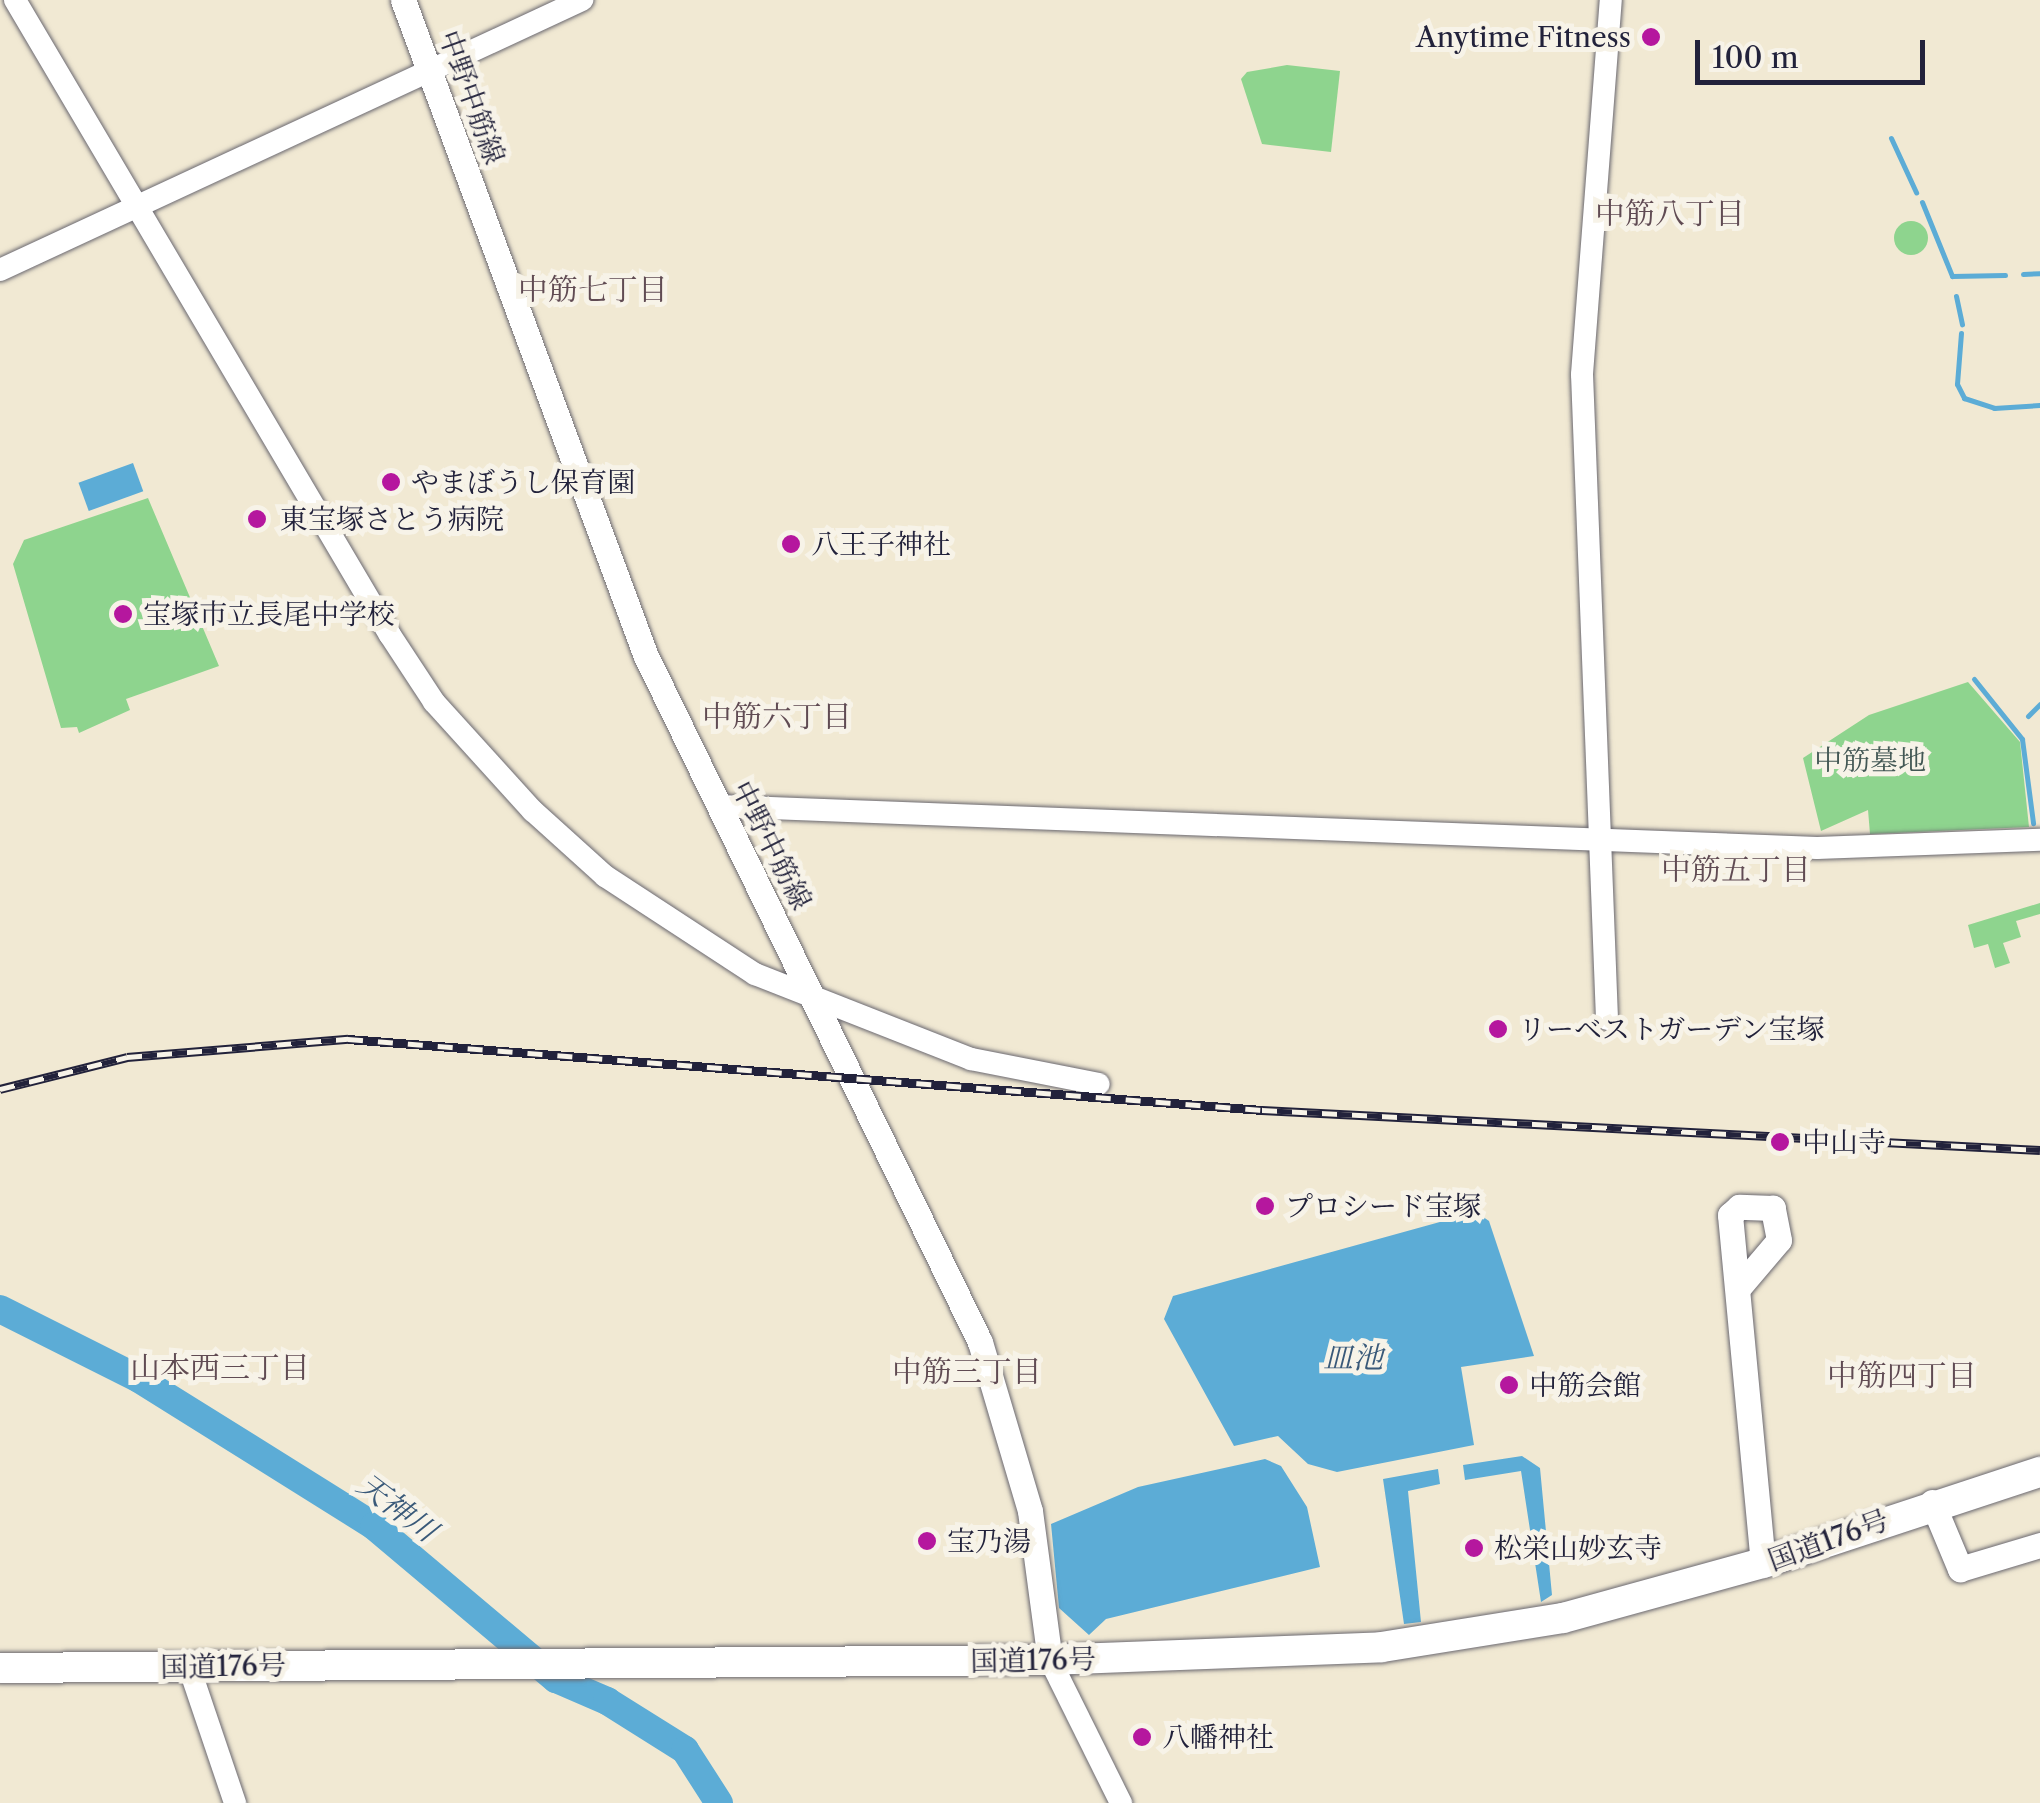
<!DOCTYPE html>
<meta charset="utf-8">
<style>
body{margin:0}
#map{position:relative;width:2040px;height:1803px;overflow:hidden;background:#f1e9d3;font-family:"Libre Caslon Text","Noto Serif JP",serif}
div>[style]{position:absolute}
.green>*{inset:0;background:#8ed48e}
.round{border-radius:50%}
.water>*{inset:0;background:#5cacd6;transform-origin:0 0}
.stream>*{height:5px;margin:-2.5px;padding:0 2.5px;transform-origin:2.5px;border-radius:2.5px;background:#5cacd6}
.river>*{height:28px;margin:-14px;padding:0 14px;transform-origin:14px;border-radius:14px;background:#5cacd6}
.roads{filter:drop-shadow(0 0 2px #6a6870) drop-shadow(0 0 2px #6a6870)}
.tertiary>*{height:22px;margin:-11px;padding:0 11px;transform-origin:11px;border-radius:11px;background:#fff}
.secondary>*{height:25px;margin:-12.5px;padding:0 12.5px;transform-origin:12.5px;border-radius:12.5px;background:#fff}
.trunk>*{height:30px;margin:-15px;padding:0 15px;transform-origin:15px;border-radius:15px;background:#fff}
.rail>*{height:9px;margin-top:-4.5px;transform-origin:0;background:repeating-linear-gradient(90deg,#f7f3e8 0 15px,#22223b 0 30px);box-sizing:border-box;border-block:2px solid #22223b}
.dots>*{width:28px;height:28px;translate:-50% -50%;box-sizing:border-box;border:5px solid #f7f3e8;border-radius:50%}
span{translate:-50% -50%;white-space:nowrap;text-align:center;line-height:1.15;-webkit-text-stroke:10px #f7f3e8;paint-order:stroke}
.poi-label{font-size:28px;color:#22223b}
.right{translate:-100% -50%;text-align:right}
.left{translate:0 -50%;text-align:left}
.street-label{font-size:28px;color:#22223b}
.park-label{font-size:28px;color:#425754}
.neighbourhood-label{font-size:30px;color:#604b53}
.water-label{font-size:30px;color:#395979;font-style:italic}
.scale{position:absolute;left:1695px;top:40px;width:230px;height:45px;box-sizing:border-box;border:5px solid #22223b;border-top:0;padding-left:12px;font-size:30px;line-height:35px;white-space:nowrap;color:#22223b;-webkit-text-stroke:8px #f7f3e8;paint-order:stroke}
</style>
<div id="map">
<div class="green">
<div style="clip-path:polygon(1287px 65px,1340px 71px,1331px 152px,1262px 144px,1241px 79px,1247px 72px)"></div>
<div class="round" style="left:1894px;top:221px;width:34px;height:34px"></div>
<div style="clip-path:polygon(148px 498px,219px 666px,126px 699px,130px 710px,79px 733px,77px 727px,61px 728px,13px 564px,24px 540px)"></div>
<div style="clip-path:polygon(1968px 682px,2020px 742px,2029px 827px,1870px 834px,1868px 810px,1821px 831px,1803px 758px,1869px 715px)"></div>
<div style="clip-path:polygon(2040px 903px,2040px 914px,2016px 921px,2021px 937px,2003px 943px,2010px 963px,1995px 968px,1988px 944px,1974px 948px,1968px 925px)"></div>
</div>
<div class="water">
<div style="left:133px;top:463px;width:30px;height:58px;rotate:70deg"></div>
<div style="clip-path:polygon(1476px 1212px,1489px 1221px,1534px 1356px,1461px 1367px,1474px 1445px,1337px 1472px,1308px 1464px,1278px 1436px,1234px 1446px,1164px 1319px,1173px 1296px)"></div>
<div style="clip-path:polygon(1522px 1456px,1540px 1468px,1552px 1595px,1541px 1602px,1521px 1471px,1465px 1480px,1463px 1465px)"></div>
<div style="clip-path:polygon(1265px 1459px,1281px 1466px,1307px 1507px,1320px 1567px,1106px 1619px,1089px 1635px,1059px 1608px,1051px 1524px,1138px 1487px)"></div>
<div style="clip-path:polygon(1438px 1469px,1440px 1484px,1408px 1491px,1421px 1622px,1404px 1624px,1383px 1479px)"></div>
</div>
<div class="stream">
<div style="left:1891px;top:138px;width:60px;rotate:65.2deg"></div>
<div style="left:1922px;top:202px;width:80px;rotate:67.9deg"></div>
<div style="left:1952px;top:276px;width:53px;rotate:-1.1deg"></div>
<div style="left:2023px;top:274px;width:17px;rotate:-3deg"></div>
<div style="left:1956px;top:296px;width:29px;rotate:78deg"></div>
<div style="left:1961px;top:333px;width:51px;rotate:94.5deg"></div>
<div style="left:1957px;top:384px;width:16px;rotate:63deg"></div>
<div style="left:1964px;top:398px;width:32px;rotate:18deg"></div>
<div style="left:1994px;top:408px;width:46px;rotate:-3.7deg"></div>
<div style="left:1974px;top:679px;width:77px;rotate:51.3deg"></div>
<div style="left:2022px;top:739px;width:85px;rotate:82.5deg"></div>
<div style="left:2028px;top:716px;width:17px;rotate:-45deg"></div>
</div>
<div class="river">
<div style="left:0;top:1309px;width:156px;rotate:26.7deg"></div>
<div style="left:139px;top:1379px;width:277px;rotate:32deg"></div>
<div style="left:374px;top:1526px;width:238px;rotate:40.1deg"></div>
<div style="left:556px;top:1679px;width:56px;rotate:23.3deg"></div>
<div style="left:607px;top:1701px;width:92px;rotate:32.1deg"></div>
<div style="left:685px;top:1750px;width:63px;rotate:57.3deg"></div>
</div>
<div class="roads">
<div class="tertiary">
<div style="left:15px;top:0;width:737px;rotate:59.44deg"></div>
<div style="left:390px;top:635px;width:80px;rotate:56.7deg"></div>
<div style="left:434px;top:702px;width:147px;rotate:47.8deg"></div>
<div style="left:533px;top:811px;width:97px;rotate:42.1deg"></div>
<div style="left:605px;top:876px;width:179px;rotate:33.2deg"></div>
<div style="left:755px;top:974px;width:232px;rotate:21.5deg"></div>
<div style="left:971px;top:1059px;width:130px;rotate:11.1deg"></div>
<div style="left:0;top:270px;width:642px;rotate:-24.89deg"></div>
<div style="left:718px;top:806px;width:1100px;rotate:2.19deg"></div>
<div style="left:1817px;top:848px;width:223px;rotate:-2.1deg"></div>
<div style="left:1607px;top:1019px;width:645px;rotate:-92.22deg"></div>
<div style="left:1582px;top:374px;width:375px;rotate:-85.6deg"></div>
<div style="left:1050px;top:1660px;width:160px;rotate:63.6deg"></div>
<div style="left:189px;top:1667px;width:144px;rotate:71.3deg"></div>
</div>
<div class="secondary">
<div style="left:403px;top:0;width:697px;rotate:69.69deg"></div>
<div style="left:645px;top:654px;width:765px;rotate:64.04deg"></div>
<div style="left:980px;top:1342px;width:176px;rotate:73.5deg"></div>
<div style="left:1030px;top:1511px;width:150px;rotate:82.4deg"></div>
<div style="left:1740px;top:1286px;width:60px;rotate:-49.7deg"></div>
<div style="left:1779px;top:1240px;width:33px;rotate:-101deg"></div>
<div style="left:1773px;top:1208px;width:34px;rotate:-178deg"></div>
<div style="left:1739px;top:1207px;width:12px;rotate:138deg"></div>
<div style="left:1730px;top:1215px;width:350px;rotate:84.6deg"></div>
<div style="left:1932px;top:1502px;width:73px;rotate:67.3deg"></div>
<div style="left:1960px;top:1569px;width:84px;rotate:-16.7deg"></div>
</div>
<div class="trunk">
<div style="left:0;top:1668px;width:1050px;rotate:-0.44deg"></div>
<div style="left:1050px;top:1660px;width:332px;rotate:-2.2deg"></div>
<div style="left:1382px;top:1647px;width:183px;rotate:-9.1deg"></div>
<div style="left:1563px;top:1618px;width:207px;rotate:-15.4deg"></div>
<div style="left:1763px;top:1563px;width:292px;rotate:-18.2deg"></div>
</div>
</div>
<div class="rail">
<div style="left:0;top:1089px;width:131px;rotate:-14.1deg"></div>
<div style="left:127px;top:1057px;width:222px;rotate:-4.7deg"></div>
<div style="left:348px;top:1039px;width:917px;rotate:4.44deg"></div>
<div style="left:1262px;top:1110px;width:779px;rotate:2.94deg"></div>
</div>
<div class="dots">
<div style="left:1651px;top:37px;background:#b5179e"></div>
<div style="left:391px;top:482px;background:#b5179e"></div>
<div style="left:257px;top:519px;background:#b5179e"></div>
<div style="left:791px;top:544px;background:#b5179e"></div>
<div style="left:123px;top:614px;background:#b5179e"></div>
<div style="left:1498px;top:1029px;background:#b5179e"></div>
<div style="left:1780px;top:1142px;background:#b5179e"></div>
<div style="left:1265px;top:1206px;background:#b5179e"></div>
<div style="left:1509px;top:1385px;background:#b5179e"></div>
<div style="left:927px;top:1541px;background:#b5179e"></div>
<div style="left:1474px;top:1548px;background:#b5179e"></div>
<div style="left:1142px;top:1737px;background:#b5179e"></div>
</div>
<div class="poi-label">
<span class="right" style="left:1631px;top:37px">Anytime Fitness</span>
<span class="left" style="left:411px;top:482px">やまぼうし保育園</span>
<span class="left" style="left:280px;top:519px">東宝塚さとう病院</span>
<span class="left" style="left:811px;top:544px">八王子神社</span>
<span class="left" style="left:143px;top:614px">宝塚市立長尾中学校</span>
<span class="left" style="left:1518px;top:1029px">リーベストガーデン宝塚</span>
<span class="left" style="left:1802px;top:1142px">中山寺</span>
<span class="left" style="left:1285px;top:1206px">プロシード宝塚</span>
<span class="left" style="left:1529px;top:1385px">中筋会館</span>
<span class="left" style="left:947px;top:1541px">宝乃湯</span>
<span class="left" style="left:1494px;top:1548px">松栄山妙玄寺</span>
<span class="left" style="left:1162px;top:1737px">八幡神社</span>
</div>
<div class="street-label">
<span style="left:472px;top:97px;rotate:70deg">中野中筋線</span>
<span style="left:772px;top:845px;rotate:63deg">中野中筋線</span>
<span style="left:1828px;top:1540px;rotate:-20deg">国道176号</span>
<span style="left:1033px;top:1660px;rotate:-1deg">国道176号</span>
<span style="left:223px;top:1666px;rotate:-1deg">国道176号</span>
</div>
<div class="park-label">
<span style="left:1870px;top:760px">中筋墓地</span>
</div>
<div class="neighbourhood-label">
<span style="left:1670px;top:214px">中筋八丁目</span>
<span style="left:593px;top:290px">中筋七丁目</span>
<span style="left:777px;top:717px">中筋六丁目</span>
<span style="left:1736px;top:870px">中筋五丁目</span>
<span style="left:220px;top:1368px">山本西三丁目</span>
<span style="left:967px;top:1372px">中筋三丁目</span>
<span style="left:1902px;top:1376px">中筋四丁目</span>
</div>
<div class="water-label">
<span style="left:1353px;top:1358px">皿池</span>
<span style="left:397px;top:1508px;rotate:37deg">天神川</span>
</div>
<div class="scale">100 m</div>
</div>
